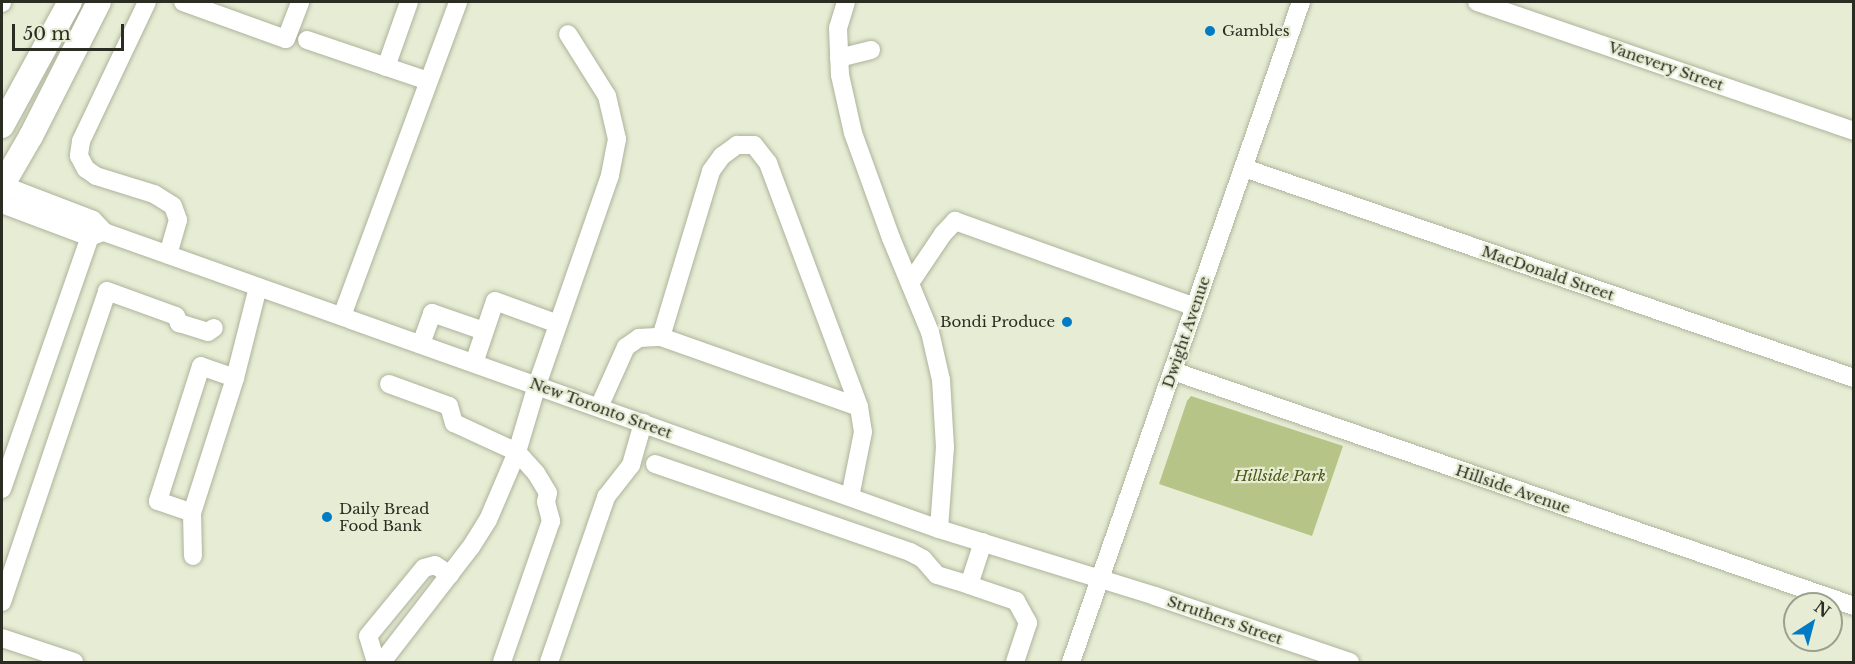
<!DOCTYPE html>
<style>
body{margin:0}
#map{position:relative;width:1855px;height:664px;overflow:hidden;background:#e7edd4;font-family:"Libre Baskerville",serif}
div>[style]{position:absolute}
.green>*{inset:0;background:#b6c487}
.roads{filter:drop-shadow(0 0 2px #adb39b) drop-shadow(0 0 2px #adb39b)}
.minor>*{height:18px;margin:-9px;padding:0 9px;transform-origin:9px;border-radius:9px;background:#fff}
.major>*{height:24px;margin:-12px;padding:0 12px;transform-origin:12px;border-radius:12px;background:#fff}
.dots>*{width:16px;height:16px;translate:-50% -50%;box-sizing:border-box;border:3px solid #e7edd4;border-radius:50%}
span{translate:-50% -50%;white-space:nowrap;text-align:center;line-height:1.15;-webkit-text-stroke:4.5px #e7edd4;paint-order:stroke}
.poi-label{font-size:15px;color:#2b2d23}
.left{translate:0 -50%;text-align:left}
.right{translate:-100% -50%;text-align:right}
.street-label{font-size:15px;color:#2b2d23}
.park-label{font-size:15px;color:#4b5615;font-style:italic}
.frame{position:absolute;inset:0;border:3px solid #2b2d23;pointer-events:none}
.north{position:absolute;left:1783px;top:592px;width:60px;height:60px;box-sizing:border-box;background:#e7edd4;border:2px solid #9ca08d;border-radius:50%;rotate:36deg;font-size:16px;font-weight:700;line-height:24px;text-align:center;color:#2b2d23}
.north::after{content:'';display:block;margin:auto;width:21px;height:27px;background:#017bc4;clip-path:polygon(50% 0,100% 100%,50% 72%,0 100%)}
.scale{position:absolute;left:12px;top:24px;width:112px;height:27px;box-sizing:border-box;border:3px solid #2b2d23;border-top:0;padding-left:8px;font-size:18px;line-height:21px;white-space:nowrap;color:#2b2d23;-webkit-text-stroke:4px #e7edd4;paint-order:stroke}
</style>
<div id="map">
<div class="green">
<div style="clip-path:polygon(1191px 396px,1343px 446px,1312px 536px,1159px 484px,1187px 401px)"></div>
</div>
<div class="roads">
<div class="minor">
<div style="left:147px;top:2px;width:154px;rotate:115.4deg"></div>
<div style="left:81px;top:141px;width:15px;rotate:98deg"></div>
<div style="left:79px;top:156px;width:15px;rotate:62deg"></div>
<div style="left:86px;top:169px;width:12px;rotate:35deg"></div>
<div style="left:96px;top:176px;width:61px;rotate:17.2deg"></div>
<div style="left:154px;top:194px;width:22px;rotate:32deg"></div>
<div style="left:173px;top:206px;width:15px;rotate:70deg"></div>
<div style="left:178px;top:220px;width:36px;rotate:106deg"></div>
<div style="left:183px;top:2px;width:109px;rotate:19.8deg"></div>
<div style="left:286px;top:39px;width:40px;rotate:-69deg"></div>
<div style="left:846px;top:2px;width:27px;rotate:107deg"></div>
<div style="left:838px;top:28px;width:47px;rotate:87.6deg"></div>
<div style="left:840px;top:75px;width:59px;rotate:77.4deg"></div>
<div style="left:853px;top:133px;width:112px;rotate:70.1deg"></div>
<div style="left:891px;top:238px;width:102px;rotate:67.5deg"></div>
<div style="left:930px;top:332px;width:49px;rotate:77.1deg"></div>
<div style="left:941px;top:380px;width:67px;rotate:86.6deg"></div>
<div style="left:945px;top:447px;width:82px;rotate:94.2deg"></div>
<div style="left:1477px;top:2px;width:398px;rotate:18.9deg"></div>
<div style="left:2px;top:3px;width:1px;rotate:-90deg"></div>
<div style="left:307px;top:40px;width:128px;rotate:18.7deg"></div>
<div style="left:839px;top:58px;width:33px;rotate:-14deg"></div>
<div style="left:386px;top:67px;width:69px;rotate:-70.5deg"></div>
<div style="left:1244px;top:168px;width:645px;rotate:19deg"></div>
<div style="left:2px;top:185px;width:97px;rotate:21deg"></div>
<div style="left:93px;top:220px;width:16px;rotate:47deg"></div>
<div style="left:104px;top:232px;width:886px;rotate:19.58deg"></div>
<div style="left:939px;top:529px;width:226px;rotate:17.2deg"></div>
<div style="left:1155px;top:596px;width:206px;rotate:18.7deg"></div>
<div style="left:2px;top:204px;width:94px;rotate:20.6deg"></div>
<div style="left:90px;top:237px;width:11px;rotate:-22deg"></div>
<div style="left:910px;top:283px;width:59px;rotate:-56deg"></div>
<div style="left:943px;top:234px;width:18px;rotate:-47deg"></div>
<div style="left:955px;top:221px;width:255px;rotate:19.7deg"></div>
<div style="left:342px;top:316px;width:335px;rotate:-69.7deg"></div>
<div style="left:661px;top:337px;width:173px;rotate:-73.2deg"></div>
<div style="left:711px;top:171px;width:19px;rotate:-54deg"></div>
<div style="left:722px;top:156px;width:19px;rotate:-36deg"></div>
<div style="left:737px;top:145px;width:17px"></div>
<div style="left:754px;top:145px;width:23px;rotate:52deg"></div>
<div style="left:768px;top:163px;width:260px;rotate:69.5deg"></div>
<div style="left:421px;top:344px;width:33px;rotate:-70deg"></div>
<div style="left:432px;top:313px;width:55px;rotate:19.1deg"></div>
<div style="left:474px;top:363px;width:65px;rotate:-71.3deg"></div>
<div style="left:495px;top:301px;width:67px;rotate:20.1deg"></div>
<div style="left:1173px;top:371px;width:720px;rotate:19.04deg"></div>
<div style="left:235px;top:378px;width:36px;rotate:-161deg"></div>
<div style="left:201px;top:366px;width:142px;rotate:107.7deg"></div>
<div style="left:158px;top:501px;width:36px;rotate:19deg"></div>
<div style="left:192px;top:513px;width:142px;rotate:-72.3deg"></div>
<div style="left:235px;top:378px;width:94px;rotate:-75.8deg"></div>
<div style="left:389px;top:384px;width:64px;rotate:20.1deg"></div>
<div style="left:449px;top:406px;width:18px;rotate:74deg"></div>
<div style="left:454px;top:423px;width:69px;rotate:24.7deg"></div>
<div style="left:517px;top:452px;width:28px;rotate:48deg"></div>
<div style="left:536px;top:473px;width:23px;rotate:59deg"></div>
<div style="left:548px;top:493px;width:9px;rotate:103deg"></div>
<div style="left:546px;top:502px;width:20px;rotate:75deg"></div>
<div style="left:551px;top:521px;width:149px;rotate:109.2deg"></div>
<div style="left:599px;top:407px;width:66px;rotate:-65.8deg"></div>
<div style="left:626px;top:347px;width:16px;rotate:-35deg"></div>
<div style="left:639px;top:338px;width:22px;rotate:-3deg"></div>
<div style="left:661px;top:337px;width:210px;rotate:19.5deg"></div>
<div style="left:859px;top:407px;width:25px;rotate:81deg"></div>
<div style="left:863px;top:432px;width:66px;rotate:101.3deg"></div>
<div style="left:655px;top:464px;width:270px;rotate:19deg"></div>
<div style="left:910px;top:552px;width:15px;rotate:28deg"></div>
<div style="left:923px;top:559px;width:21px;rotate:49deg"></div>
<div style="left:937px;top:575px;width:34px;rotate:17deg"></div>
<div style="left:2px;top:489px;width:267px;rotate:-70.8deg"></div>
<div style="left:192px;top:513px;width:43px;rotate:88.7deg"></div>
<div style="left:983px;top:542px;width:45px;rotate:108deg"></div>
<div style="left:969px;top:585px;width:50px;rotate:18.8deg"></div>
<div style="left:1016px;top:601px;width:25px;rotate:61deg"></div>
<div style="left:1028px;top:623px;width:41px;rotate:108.4deg"></div>
<div style="left:2px;top:602px;width:328px;rotate:-71.3deg"></div>
<div style="left:107px;top:291px;width:73px;rotate:19.9deg"></div>
<div style="left:176px;top:316px;width:8px;rotate:67deg"></div>
<div style="left:179px;top:323px;width:30px;rotate:17deg"></div>
<div style="left:208px;top:332px;width:7px;rotate:-34deg"></div>
<div style="left:2px;top:638px;width:76px;rotate:18.4deg"></div>
<div style="left:376px;top:662px;width:27px;rotate:-107deg"></div>
<div style="left:368px;top:636px;width:88px;rotate:-50.5deg"></div>
<div style="left:424px;top:568px;width:11px;rotate:-15deg"></div>
<div style="left:435px;top:565px;width:18px;rotate:34deg"></div>
<div style="left:382px;top:662px;width:145px;rotate:-52.3deg"></div>
<div style="left:471px;top:547px;width:32px;rotate:-58deg"></div>
<div style="left:488px;top:520px;width:74px;rotate:-66.9deg"></div>
<div style="left:517px;top:452px;width:70px;rotate:-73.4deg"></div>
<div style="left:537px;top:385px;width:222px;rotate:-70.8deg"></div>
<div style="left:610px;top:175px;width:37px;rotate:-79deg"></div>
<div style="left:617px;top:139px;width:44px;rotate:-103.1deg"></div>
<div style="left:607px;top:96px;width:73px;rotate:-122.2deg"></div>
<div style="left:549px;top:662px;width:175px;rotate:-70.9deg"></div>
<div style="left:606px;top:497px;width:41px;rotate:-52deg"></div>
<div style="left:631px;top:465px;width:44px;rotate:-74.1deg"></div>
<div style="left:1071px;top:662px;width:699px;rotate:-70.79deg"></div>
</div>
<div class="major">
<div style="left:2px;top:126px;width:141px;rotate:-61.3deg"></div>
<div style="left:2px;top:186px;width:58px;rotate:-59.9deg"></div>
<div style="left:31px;top:136px;width:150px;rotate:-63.1deg"></div>
</div>
</div>
<div class="dots">
<div style="left:1210px;top:31px;background:#017bc4"></div>
<div style="left:1067px;top:322px;background:#017bc4"></div>
<div style="left:327px;top:517px;background:#017bc4"></div>
</div>
<div class="poi-label">
<span class="left" style="left:1222px;top:31px">Gambles</span>
<span class="right" style="left:1055px;top:322px">Bondi Produce</span>
<span class="left" style="left:339px;top:517px">Daily Bread<br>Food Bank</span>
</div>
<div class="street-label">
<span style="left:1666px;top:66px;rotate:19deg">Vanevery Street</span>
<span style="left:1548px;top:273px;rotate:19deg">MacDonald Street</span>
<span style="left:1186px;top:332px;rotate:-71deg">Dwight Avenue</span>
<span style="left:601px;top:408px;rotate:20deg">New Toronto Street</span>
<span style="left:1513px;top:489px;rotate:19deg">Hillside Avenue</span>
<span style="left:1225px;top:620px;rotate:19deg">Struthers Street</span>
</div>
<div class="park-label">
<span style="left:1280px;top:476px">Hillside Park</span>
</div>
<div class="frame"></div>
<div class="north">N</div>
<div class="scale">50 m</div>
</div>
